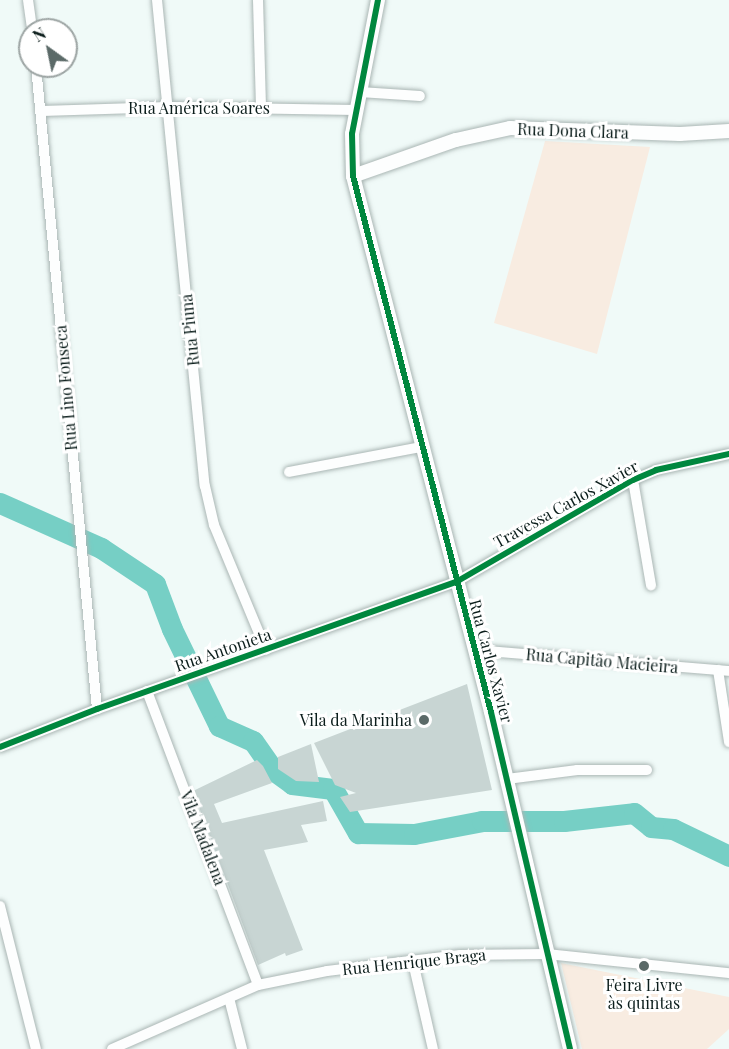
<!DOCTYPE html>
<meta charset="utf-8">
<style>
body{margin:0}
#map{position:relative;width:729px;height:1049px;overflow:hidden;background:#f0faf8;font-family:"Playfair Display",serif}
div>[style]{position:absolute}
.green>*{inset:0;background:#f8ece1}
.river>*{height:21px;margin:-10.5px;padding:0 10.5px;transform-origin:10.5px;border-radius:10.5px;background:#76cfc5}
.building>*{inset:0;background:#c8d5d3}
.roads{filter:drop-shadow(0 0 2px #aab6b4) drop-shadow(0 0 2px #aab6b4)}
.minor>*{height:10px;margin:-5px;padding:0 5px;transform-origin:5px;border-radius:5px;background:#fdfefe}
.tertiary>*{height:14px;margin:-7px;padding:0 7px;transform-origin:7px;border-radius:7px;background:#fdfefe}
.cycleway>*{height:6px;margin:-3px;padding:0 3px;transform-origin:3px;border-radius:3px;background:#00873e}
.dots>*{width:16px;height:16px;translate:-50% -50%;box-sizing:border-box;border:3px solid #fff;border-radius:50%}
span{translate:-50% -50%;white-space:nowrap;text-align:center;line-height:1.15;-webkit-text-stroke:6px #fff;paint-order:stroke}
.street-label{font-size:16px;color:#0b1d1b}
.poi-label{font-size:16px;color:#0b1d1b}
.right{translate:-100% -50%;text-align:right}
.north{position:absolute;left:18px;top:18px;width:60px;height:60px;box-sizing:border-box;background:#fff;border:2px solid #9da5a4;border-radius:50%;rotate:327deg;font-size:16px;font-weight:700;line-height:24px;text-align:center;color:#0b1d1b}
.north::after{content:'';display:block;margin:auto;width:21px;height:27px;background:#5b6a68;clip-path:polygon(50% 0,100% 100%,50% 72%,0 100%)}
</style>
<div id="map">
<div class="green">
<div style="clip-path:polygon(545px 141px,650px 147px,597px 354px,494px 323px)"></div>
<div style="clip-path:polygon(561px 963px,729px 997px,729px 1029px,707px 1049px,582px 1049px)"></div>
</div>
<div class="river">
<div style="left:0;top:503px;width:111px;rotate:24deg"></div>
<div style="left:101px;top:548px;width:65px;rotate:33.7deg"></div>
<div style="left:155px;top:584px;width:48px;rotate:69.3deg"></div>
<div style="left:172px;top:629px;width:108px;rotate:64.1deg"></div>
<div style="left:219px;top:726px;width:37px;rotate:24deg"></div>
<div style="left:253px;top:741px;width:35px;rotate:55deg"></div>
<div style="left:273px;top:770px;width:24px;rotate:36deg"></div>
<div style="left:292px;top:784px;width:41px;rotate:7deg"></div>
<div style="left:333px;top:789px;width:51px;rotate:60.4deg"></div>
<div style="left:358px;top:833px;width:56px;rotate:1deg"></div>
<div style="left:414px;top:834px;width:69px;rotate:-10.8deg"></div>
<div style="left:482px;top:821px;width:82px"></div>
<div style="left:564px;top:821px;width:70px;rotate:-6.5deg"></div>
<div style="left:634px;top:813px;width:22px;rotate:39deg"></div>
<div style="left:651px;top:827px;width:22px;rotate:5deg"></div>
<div style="left:673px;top:829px;width:62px;rotate:25.7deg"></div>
</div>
<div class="building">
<div style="clip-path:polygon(467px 684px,492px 790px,350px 812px,340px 797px,356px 793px,335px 785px,314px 743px)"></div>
<div style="clip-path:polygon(311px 744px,319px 782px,296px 781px,278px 769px,278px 757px)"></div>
<div style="clip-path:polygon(257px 760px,263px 766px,272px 783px,214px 804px,222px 823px,323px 801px,327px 821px,301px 825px,308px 842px,264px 850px,303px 950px,286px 956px,285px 953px,258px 965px,193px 791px)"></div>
</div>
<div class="roads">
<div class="minor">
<div style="left:28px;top:0;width:30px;rotate:82deg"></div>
<div style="left:157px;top:0;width:488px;rotate:84.4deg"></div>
<div style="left:205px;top:486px;width:40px;rotate:77deg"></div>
<div style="left:214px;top:525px;width:135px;rotate:67.4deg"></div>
<div style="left:258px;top:0;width:108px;rotate:88.4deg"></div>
<div style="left:36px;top:66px;width:646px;rotate:84.58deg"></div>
<div style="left:360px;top:92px;width:60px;rotate:3.8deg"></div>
<div style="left:42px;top:111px;width:126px;rotate:-1.8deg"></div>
<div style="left:168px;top:107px;width:188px;rotate:0.9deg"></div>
<div style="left:289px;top:472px;width:134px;rotate:-10.7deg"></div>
<div style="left:633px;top:480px;width:107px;rotate:80.3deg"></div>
<div style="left:474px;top:650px;width:256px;rotate:4.7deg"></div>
<div style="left:718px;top:670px;width:73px;rotate:81.3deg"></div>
<div style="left:147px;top:691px;width:314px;rotate:69.3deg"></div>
<div style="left:0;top:747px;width:104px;rotate:-21.4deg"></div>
<div style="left:97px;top:709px;width:381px;rotate:-19.5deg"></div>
<div style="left:456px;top:582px;width:204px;rotate:-30deg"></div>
<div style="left:633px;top:480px;width:25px;rotate:-23deg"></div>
<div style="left:656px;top:470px;width:75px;rotate:-12.4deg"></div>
<div style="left:507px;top:779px;width:71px;rotate:-7.3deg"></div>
<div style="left:577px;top:770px;width:70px"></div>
<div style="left:0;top:906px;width:147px;rotate:75.9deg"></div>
<div style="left:413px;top:962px;width:89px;rotate:77.1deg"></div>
<div style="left:229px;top:998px;width:53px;rotate:75.7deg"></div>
<div style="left:112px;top:1049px;width:159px;rotate:-23.7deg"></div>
<div style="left:258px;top:985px;width:70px;rotate:-11.5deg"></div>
<div style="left:327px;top:971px;width:134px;rotate:-6.9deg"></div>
<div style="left:460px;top:955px;width:87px;rotate:-0.7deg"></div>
<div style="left:547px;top:954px;width:183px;rotate:6deg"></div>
</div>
<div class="tertiary">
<div style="left:378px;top:0;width:136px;rotate:101deg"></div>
<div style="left:352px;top:134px;width:42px;rotate:88.6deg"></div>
<div style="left:353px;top:176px;width:553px;rotate:75.56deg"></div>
<div style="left:491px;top:712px;width:346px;rotate:76.8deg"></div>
<div style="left:353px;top:176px;width:109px;rotate:-19.3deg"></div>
<div style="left:456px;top:140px;width:55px;rotate:-12.5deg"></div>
<div style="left:510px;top:128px;width:170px;rotate:2deg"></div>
<div style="left:680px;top:134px;width:49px;rotate:-3.5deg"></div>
</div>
</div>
<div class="cycleway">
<div style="left:378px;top:0;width:136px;rotate:101deg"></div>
<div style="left:352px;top:134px;width:42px;rotate:88.6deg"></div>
<div style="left:353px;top:176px;width:553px;rotate:75.56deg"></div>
<div style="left:491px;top:712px;width:346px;rotate:76.8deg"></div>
<div style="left:0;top:747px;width:104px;rotate:-21.4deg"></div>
<div style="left:97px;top:709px;width:381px;rotate:-19.5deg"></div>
<div style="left:456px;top:582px;width:204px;rotate:-30deg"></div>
<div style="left:633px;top:480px;width:25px;rotate:-23deg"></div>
<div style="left:656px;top:470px;width:75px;rotate:-12.4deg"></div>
</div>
<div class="dots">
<div style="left:424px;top:720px;background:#5b6a68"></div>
<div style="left:644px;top:966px;background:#5b6a68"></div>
</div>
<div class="street-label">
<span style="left:199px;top:108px">Rua América Soares</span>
<span style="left:573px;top:131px;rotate:2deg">Rua Dona Clara</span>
<span style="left:190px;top:330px;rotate:-96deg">Rua Piuna</span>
<span style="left:66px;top:388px;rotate:-95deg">Rua Lino Fonseca</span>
<span style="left:566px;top:504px;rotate:-29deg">Travessa Carlos Xavier</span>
<span style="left:223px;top:650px;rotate:-19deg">Rua Antonieta</span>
<span style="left:491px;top:661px;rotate:75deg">Rua Carlos Xavier</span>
<span style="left:602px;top:661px;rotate:5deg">Rua Capitão Macieira</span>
<span style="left:203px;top:838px;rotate:69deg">Vila Madalena</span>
<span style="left:414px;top:962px;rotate:-6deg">Rua Henrique Braga</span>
</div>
<div class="poi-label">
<span class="right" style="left:412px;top:720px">Vila da Marinha</span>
<span style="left:644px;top:994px">Feira Livre<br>às quintas</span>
</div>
<div class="north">N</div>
</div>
